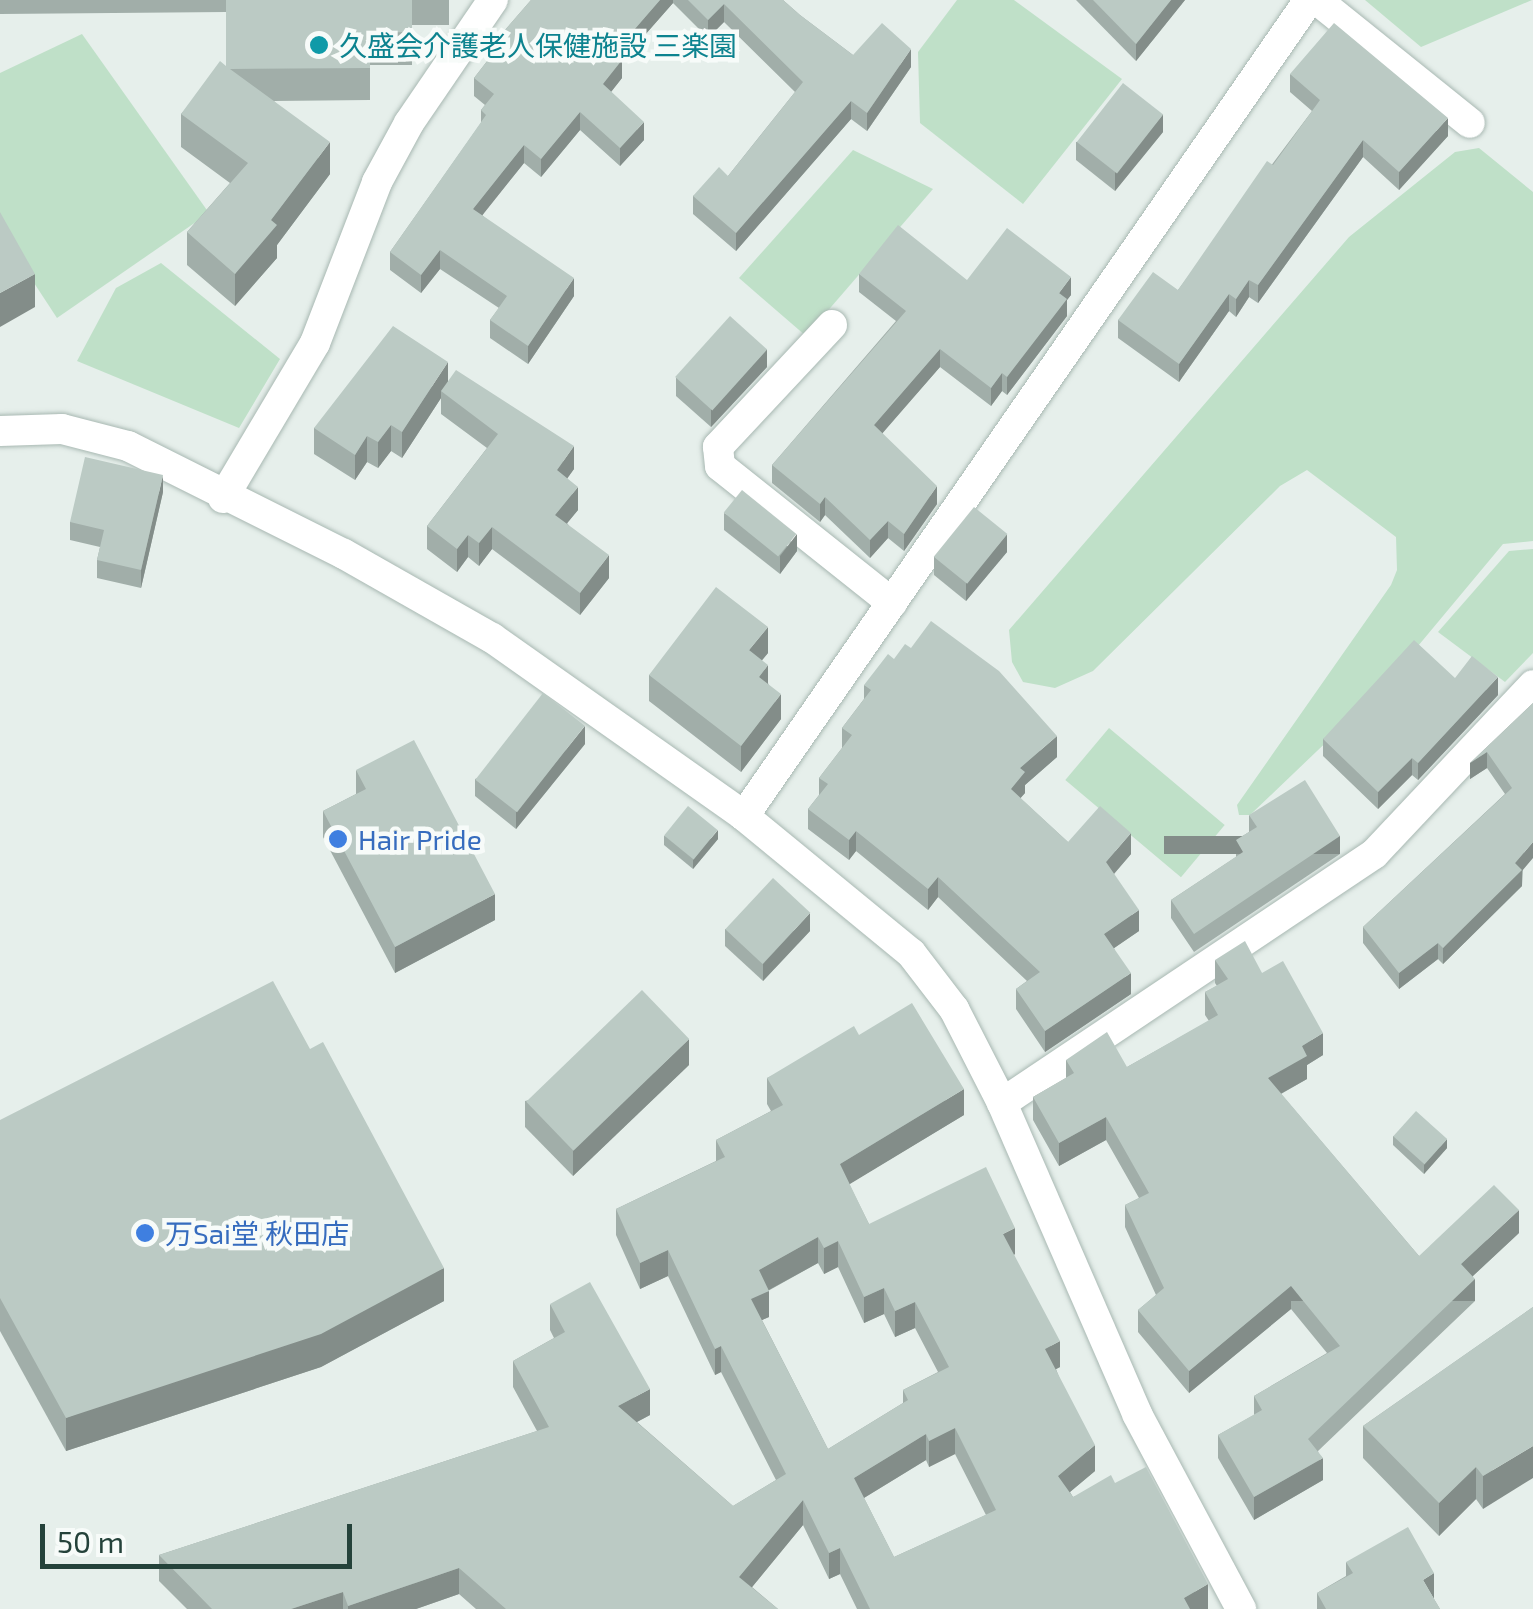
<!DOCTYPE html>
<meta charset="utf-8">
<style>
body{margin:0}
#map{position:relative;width:1533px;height:1609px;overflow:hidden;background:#e6efeb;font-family:"Exo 2","Noto Sans JP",sans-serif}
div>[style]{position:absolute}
.green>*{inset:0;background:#bfe0c8;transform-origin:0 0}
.roads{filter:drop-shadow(0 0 2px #a8b8b2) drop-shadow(0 0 2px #a8b8b2)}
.minor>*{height:30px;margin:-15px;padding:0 15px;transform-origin:15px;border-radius:15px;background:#fff}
.wall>*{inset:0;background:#a1aea9}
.shaded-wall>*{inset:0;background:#838d89;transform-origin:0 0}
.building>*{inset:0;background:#bbcac4;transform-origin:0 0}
.dots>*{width:28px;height:28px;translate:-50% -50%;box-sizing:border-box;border:5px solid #f7fbf9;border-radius:50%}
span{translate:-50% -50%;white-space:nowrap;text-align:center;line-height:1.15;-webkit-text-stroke:9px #f7fbf9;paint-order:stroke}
.culture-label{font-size:28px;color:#0d838f}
.left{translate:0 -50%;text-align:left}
.shop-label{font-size:28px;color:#366cbe}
.scale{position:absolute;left:40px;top:1524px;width:312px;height:45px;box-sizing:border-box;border:5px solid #24423a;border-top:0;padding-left:12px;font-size:30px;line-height:35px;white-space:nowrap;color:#24423a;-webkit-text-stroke:8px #f7fbf9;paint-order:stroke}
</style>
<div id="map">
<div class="green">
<div style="clip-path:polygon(957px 0,1014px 0,1122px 79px,1023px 204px,920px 123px,918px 52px)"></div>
<div style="clip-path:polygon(1365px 0,1532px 0,1421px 47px)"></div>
<div style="clip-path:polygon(82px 34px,209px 213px,57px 318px,0 231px,0 73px)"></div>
<div style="clip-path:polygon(1479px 148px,1533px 192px,1533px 541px,1503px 544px,1383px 688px,1250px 815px,1239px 815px,1237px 805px,1391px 585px,1397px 570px,1396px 537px,1307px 470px,1280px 486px,1093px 671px,1055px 688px,1023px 682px,1012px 662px,1009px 630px,1349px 237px,1455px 152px)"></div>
<div style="clip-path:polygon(853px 150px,933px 189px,806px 336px,739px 278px)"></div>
<div style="clip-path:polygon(161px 263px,280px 359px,239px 428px,77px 361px,116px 288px)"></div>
<div style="clip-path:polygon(1533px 549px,1533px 653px,1505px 682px,1438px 632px,1509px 551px)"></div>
<div style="left:1109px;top:728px;width:151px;height:68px;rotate:40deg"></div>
</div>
<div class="roads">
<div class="minor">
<div style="left:1317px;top:0;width:196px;rotate:38.8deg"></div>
<div style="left:832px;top:325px;width:167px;rotate:133.1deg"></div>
<div style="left:718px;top:447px;width:19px;rotate:84deg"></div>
<div style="left:720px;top:466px;width:220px;rotate:38.5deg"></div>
<div style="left:0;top:431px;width:62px;rotate:-1.8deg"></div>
<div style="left:62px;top:429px;width:68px;rotate:14.4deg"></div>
<div style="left:128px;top:446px;width:241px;rotate:26.6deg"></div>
<div style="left:344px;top:554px;width:170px;rotate:29.6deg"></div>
<div style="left:492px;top:638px;width:309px;rotate:35.2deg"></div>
<div style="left:744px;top:816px;width:216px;rotate:39.4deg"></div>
<div style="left:911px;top:953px;width:71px;rotate:52.5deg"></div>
<div style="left:954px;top:1009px;width:106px;rotate:62.9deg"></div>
<div style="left:1002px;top:1103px;width:339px;rotate:66.5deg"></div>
<div style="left:1137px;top:1414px;width:221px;rotate:61.9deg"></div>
<div style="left:223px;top:498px;width:180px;rotate:-59.3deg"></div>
<div style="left:315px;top:343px;width:173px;rotate:-68.9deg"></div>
<div style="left:377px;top:182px;width:67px;rotate:-61.5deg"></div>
<div style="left:409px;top:123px;width:149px;rotate:-55.7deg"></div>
<div style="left:744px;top:816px;width:993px;rotate:-55.3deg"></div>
<div style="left:1002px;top:1103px;width:448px;rotate:-33.8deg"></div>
<div style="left:1374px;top:854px;width:232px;rotate:-46.7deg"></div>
</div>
</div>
<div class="wall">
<div style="clip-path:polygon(0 0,449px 0,449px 25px,412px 25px,412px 65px,370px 65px,370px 100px,274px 101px,330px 174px,277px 245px,277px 258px,235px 306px,187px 265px,187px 232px,230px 183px,181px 147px,181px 114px,226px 66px,226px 12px,0 14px)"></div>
<div style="clip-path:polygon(531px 0,783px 0,800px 15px,853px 55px,911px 67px,867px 131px,851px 119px,736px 251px,693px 214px,693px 196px,728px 176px,795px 92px,724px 22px,708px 38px,673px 3px,622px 61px,622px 78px,611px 92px,644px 140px,620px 166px,580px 130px,541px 177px,524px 163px,482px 215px,574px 296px,528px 364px,490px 338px,490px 320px,499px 308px,440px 269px,421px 293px,390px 270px,390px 252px,481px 123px,481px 110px,485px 105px,474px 96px,474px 78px,491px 56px,491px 46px)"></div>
<div style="clip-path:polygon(1076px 0,1185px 0,1136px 61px)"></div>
<div style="clip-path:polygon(1290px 74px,1448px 136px,1399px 190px,1363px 157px,1258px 303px,1249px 297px,1236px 317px,1229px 311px,1179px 382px,1118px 338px,1118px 320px,1178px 290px,1312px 111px,1290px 92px)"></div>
<div style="clip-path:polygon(1163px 132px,1115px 191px,1076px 160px,1076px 142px)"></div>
<div style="clip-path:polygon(859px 274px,967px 280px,1071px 295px,1067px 300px,1067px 316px,1007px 395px,1002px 391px,991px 406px,940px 367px,882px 433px,937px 504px,904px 551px,888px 538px,870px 558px,825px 515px,820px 522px,772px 483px,772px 465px,896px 321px,859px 292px)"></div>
<div style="clip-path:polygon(767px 367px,711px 427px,676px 396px,676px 378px)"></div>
<div style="clip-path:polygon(448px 381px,574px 469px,567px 478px,578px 510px,567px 523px,609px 578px,580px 615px,492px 549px,479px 566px,468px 557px,457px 572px,427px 549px,427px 526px,487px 448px,441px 414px,441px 398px,402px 458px,391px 451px,378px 468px,367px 462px,355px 480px,314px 454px,314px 428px)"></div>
<div style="clip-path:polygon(163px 492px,141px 588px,97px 578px,97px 560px,100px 547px,70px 540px,70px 522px)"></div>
<div style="clip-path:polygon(724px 513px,797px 551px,780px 574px,724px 530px)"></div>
<div style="clip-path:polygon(1007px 552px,966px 601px,934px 575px,934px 557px)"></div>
<div style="clip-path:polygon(768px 653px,762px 660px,768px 683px,781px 719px,741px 772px,649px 701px,649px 675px)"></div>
<div style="clip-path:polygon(1455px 678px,1498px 695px,1418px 780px,1412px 775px,1378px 809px,1323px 756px,1323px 739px)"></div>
<div style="clip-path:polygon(864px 685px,1057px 757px,1025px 785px,1025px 793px,1020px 798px,1068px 842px,1131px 854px,1114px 874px,1139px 931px,1114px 948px,1131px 994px,1045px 1052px,1016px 1009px,1016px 989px,1027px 981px,938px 897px,928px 910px,856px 851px,849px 860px,808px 829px,808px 809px,819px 795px,819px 778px,842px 748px,842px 728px,864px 699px)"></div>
<div style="clip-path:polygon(1533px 703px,1522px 886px,1443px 964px,1438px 959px,1399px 989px,1363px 943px,1363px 927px,1505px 794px,1487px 768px,1470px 779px,1470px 763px)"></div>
<div style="clip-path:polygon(585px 744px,516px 829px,475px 796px,475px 779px)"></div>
<div style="clip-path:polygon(356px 770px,495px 920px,395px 973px,323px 837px,323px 811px,356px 794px)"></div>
<div style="clip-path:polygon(1249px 815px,1340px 854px,1194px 952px,1171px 918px,1171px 900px,1236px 857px,1236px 840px,1249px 832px)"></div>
<div style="clip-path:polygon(664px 836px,718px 839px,693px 869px,664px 845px)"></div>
<div style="clip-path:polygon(725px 929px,810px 931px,763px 981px,725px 946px)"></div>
<div style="clip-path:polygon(1215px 960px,1262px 973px,1323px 1055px,1307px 1065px,1307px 1079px,1281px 1094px,1419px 1256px,1519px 1233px,1473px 1276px,1475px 1301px,1318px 1451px,1323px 1480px,1254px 1520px,1218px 1458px,1218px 1435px,1254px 1415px,1254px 1396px,1327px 1353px,1291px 1309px,1189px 1393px,1138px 1332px,1138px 1310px,1156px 1295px,1125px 1227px,1125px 1205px,1139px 1198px,1106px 1140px,1059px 1166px,1033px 1120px,1033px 1097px,1066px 1078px,1066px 1060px,1127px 1067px,1209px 1021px,1205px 1015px,1205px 992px,1217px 986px,1215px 983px)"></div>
<div style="clip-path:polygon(evenodd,859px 1035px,964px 1115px,849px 1184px,869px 1224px,1015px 1254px,1014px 1255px,1060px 1367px,1056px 1369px,1095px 1471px,1070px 1492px,1073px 1497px,1115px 1483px,1208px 1609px,857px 1609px,840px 1574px,829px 1579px,803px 1525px,752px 1587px,778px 1609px,476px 1609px,459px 1594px,416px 1609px,187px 1609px,159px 1581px,159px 1555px,537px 1431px,513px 1387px,513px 1361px,554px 1338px,550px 1330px,550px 1304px,650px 1415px,637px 1422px,733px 1506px,776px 1480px,721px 1372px,715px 1375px,668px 1276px,640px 1289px,616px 1235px,616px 1209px,716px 1161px,716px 1140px,771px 1111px,767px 1104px,767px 1078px,859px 1035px,818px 1263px,824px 1274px,838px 1267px,864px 1323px,884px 1314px,895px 1337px,915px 1328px,938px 1372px,903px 1390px,903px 1403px,828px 1449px,762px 1320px,769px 1317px,768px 1291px,818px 1263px,859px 1035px,955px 1454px,986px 1515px,894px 1557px,864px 1498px,926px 1460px,929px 1467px,955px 1454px)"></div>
<div style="clip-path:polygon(689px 1065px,573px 1176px,525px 1127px,525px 1101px)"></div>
<div style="clip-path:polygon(0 1120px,444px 1301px,321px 1367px,66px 1451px,0 1331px)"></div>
<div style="clip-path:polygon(1393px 1136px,1447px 1148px,1424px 1174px,1393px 1145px)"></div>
<div style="clip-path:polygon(1533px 1307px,1483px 1509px,1476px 1499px,1439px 1536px,1363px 1458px,1363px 1426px)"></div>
<div style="clip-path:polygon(1346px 1562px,1434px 1599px,1440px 1609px,1317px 1609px,1317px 1593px,1346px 1576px)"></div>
</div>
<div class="shaded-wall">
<div style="clip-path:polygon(660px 0,673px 0,673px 3px,622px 61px,622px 78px,603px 102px,603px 84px,614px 53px)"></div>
<div style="clip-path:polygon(1171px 0,1185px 0,1136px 61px,1136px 44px)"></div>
<div style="clip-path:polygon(724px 4px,724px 22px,708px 38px,708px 20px)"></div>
<div style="clip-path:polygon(911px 49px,911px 67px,867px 131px,867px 113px)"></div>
<div style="clip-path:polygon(851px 101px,851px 119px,736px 251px,736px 233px)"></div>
<div style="clip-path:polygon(580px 112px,580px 130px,541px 177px,541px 159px)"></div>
<div style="clip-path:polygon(1163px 114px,1163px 132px,1115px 191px,1115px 173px)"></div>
<div style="clip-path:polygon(1448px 118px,1448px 136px,1399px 190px,1399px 172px)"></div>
<div style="clip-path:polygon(644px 122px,644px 140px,620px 166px,620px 148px)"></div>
<div style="clip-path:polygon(1363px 140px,1363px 157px,1258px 303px,1258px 285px)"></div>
<div style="clip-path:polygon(330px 142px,330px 174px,277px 245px,277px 258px,235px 306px,235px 274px,271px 220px)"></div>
<div style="clip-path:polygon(524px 145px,524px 163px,473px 227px,473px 209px)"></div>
<div style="clip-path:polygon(440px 250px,440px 269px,421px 293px,421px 275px)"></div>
<div style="clip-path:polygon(35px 274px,35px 307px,0 327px,0 293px)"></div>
<div style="clip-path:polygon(1071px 277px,1071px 295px,1067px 300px,1067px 316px,1007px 395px,1007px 377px,1059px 293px)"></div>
<div style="clip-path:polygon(574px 278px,574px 296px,528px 364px,528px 346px)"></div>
<div style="clip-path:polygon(1249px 280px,1249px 297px,1236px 317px,1236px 299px)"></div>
<div style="clip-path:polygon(1229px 294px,1229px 311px,1179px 382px,1179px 364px)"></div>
<div style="clip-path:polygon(767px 349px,767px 367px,711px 427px,711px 409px)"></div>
<div style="clip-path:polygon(940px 349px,940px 367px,874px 443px,874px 425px)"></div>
<div style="clip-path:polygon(448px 362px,448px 388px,441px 391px,441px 398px,402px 458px,402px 432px)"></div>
<div style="clip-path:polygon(1002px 373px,1002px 391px,991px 406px,991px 388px)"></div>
<div style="clip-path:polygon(391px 425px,391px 451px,378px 468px,378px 442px)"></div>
<div style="clip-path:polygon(367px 436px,367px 462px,355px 480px,355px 455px)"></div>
<div style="clip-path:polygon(574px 446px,574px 469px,557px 493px,557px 470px)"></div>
<div style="clip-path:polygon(163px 475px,163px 492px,141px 588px,141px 570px)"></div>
<div style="clip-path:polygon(937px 486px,937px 504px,904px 551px,904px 534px)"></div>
<div style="clip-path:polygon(578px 487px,578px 510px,555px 538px,555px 515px)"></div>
<div style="clip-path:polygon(825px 497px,825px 515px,820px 522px,820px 504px)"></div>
<div style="clip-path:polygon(888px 521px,888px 538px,870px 558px,870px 540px)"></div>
<div style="clip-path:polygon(492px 527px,492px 549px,479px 566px,479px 543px)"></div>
<div style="clip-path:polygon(797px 534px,797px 551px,780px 574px,780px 556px)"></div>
<div style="clip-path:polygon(1007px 534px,1007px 552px,966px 601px,966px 583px)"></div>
<div style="clip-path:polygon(468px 535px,468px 557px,457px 572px,457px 549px)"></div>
<div style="clip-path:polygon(609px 555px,609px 578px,580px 615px,580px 593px)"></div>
<div style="clip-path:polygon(768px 627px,768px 653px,749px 676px,749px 650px)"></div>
<div style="clip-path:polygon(768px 665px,768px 690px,759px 677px)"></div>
<div style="clip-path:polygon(1498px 677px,1498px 695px,1418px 780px,1418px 763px)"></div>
<div style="clip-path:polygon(781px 694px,781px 719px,741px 772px,741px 746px)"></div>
<div style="clip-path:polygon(585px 726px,585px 744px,516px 829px,516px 812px)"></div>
<div style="clip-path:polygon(1057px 736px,1057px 757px,1025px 785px,1025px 793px,1011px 809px,1011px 789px,1020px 768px)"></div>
<div style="clip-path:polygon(1487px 752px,1487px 768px,1470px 779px,1470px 763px)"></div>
<div style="clip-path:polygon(1412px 758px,1412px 775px,1378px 809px,1378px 792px)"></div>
<div style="clip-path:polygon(718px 830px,718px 839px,693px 869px,693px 860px)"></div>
<div style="clip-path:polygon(856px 831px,856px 851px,849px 860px,849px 840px)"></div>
<div style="clip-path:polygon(1131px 833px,1131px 854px,1106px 883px,1106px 862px)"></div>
<div style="left:1340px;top:836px;width:18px;height:176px;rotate:90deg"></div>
<div style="clip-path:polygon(1533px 842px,1533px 858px,1522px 871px,1522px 886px,1443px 964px,1443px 948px)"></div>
<div style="clip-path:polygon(938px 877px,938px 897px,928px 910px,928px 889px)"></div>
<div style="clip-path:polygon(495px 894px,495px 920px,395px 973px,395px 947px)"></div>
<div style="clip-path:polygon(1139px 910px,1139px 931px,1104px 955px,1104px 934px)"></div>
<div style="clip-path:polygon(810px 913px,810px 931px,763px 981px,763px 964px)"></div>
<div style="clip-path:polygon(1438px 943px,1438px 959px,1399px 989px,1399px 973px)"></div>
<div style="clip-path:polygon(1131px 973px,1131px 994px,1045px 1052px,1045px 1031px)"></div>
<div style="clip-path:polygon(1323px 1033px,1323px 1055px,1307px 1065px,1307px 1079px,1268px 1101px,1268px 1078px,1302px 1046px)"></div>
<div style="clip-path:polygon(689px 1039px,689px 1065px,573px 1176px,573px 1150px)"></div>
<div style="clip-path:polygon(964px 1089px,964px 1115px,840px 1190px,840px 1164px)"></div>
<div style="clip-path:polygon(1106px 1117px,1106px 1140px,1059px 1166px,1059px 1143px)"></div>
<div style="clip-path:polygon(1447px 1139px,1447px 1148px,1424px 1174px,1424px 1165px)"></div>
<div style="clip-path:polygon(1519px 1210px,1519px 1233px,1461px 1287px,1461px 1264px)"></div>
<div style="clip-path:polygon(1015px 1228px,1015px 1254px,1003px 1260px,1003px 1234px)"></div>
<div style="clip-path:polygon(818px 1237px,818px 1263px,765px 1292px,769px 1291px,769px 1317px,751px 1325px,751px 1299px,759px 1270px)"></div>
<div style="clip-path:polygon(838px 1241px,838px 1267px,824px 1274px,824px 1248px)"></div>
<div style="clip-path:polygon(668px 1250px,668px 1276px,640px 1289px,640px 1263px)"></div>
<div style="clip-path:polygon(444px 1268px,444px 1301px,321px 1367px,66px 1451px,66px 1418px)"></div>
<div style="left:1475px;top:1279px;width:22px;height:231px;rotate:90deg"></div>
<div style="clip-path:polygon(1291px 1286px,1291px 1309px,1189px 1393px,1189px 1371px)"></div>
<div style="clip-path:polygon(884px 1288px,884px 1314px,864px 1323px,864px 1297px)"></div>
<div style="clip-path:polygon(915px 1302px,915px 1328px,895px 1337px,895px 1311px)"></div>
<div style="clip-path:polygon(1060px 1341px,1060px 1367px,1045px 1375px,1045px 1349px)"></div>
<div style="clip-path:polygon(721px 1346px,721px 1372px,715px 1375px,715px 1349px)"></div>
<div style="clip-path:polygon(650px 1389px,650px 1415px,618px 1432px,618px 1406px)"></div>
<div style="clip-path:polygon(955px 1428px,955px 1454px,929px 1467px,929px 1441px)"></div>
<div style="clip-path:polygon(926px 1434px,926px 1460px,854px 1504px,854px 1478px)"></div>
<div style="clip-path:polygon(1095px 1445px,1095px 1471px,1058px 1502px,1058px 1476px)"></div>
<div style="clip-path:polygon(1533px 1446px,1533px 1478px,1483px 1509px,1483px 1476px)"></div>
<div style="clip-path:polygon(1323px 1458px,1323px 1480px,1254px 1520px,1254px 1497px)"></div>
<div style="clip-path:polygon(1476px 1467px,1476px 1499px,1439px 1536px,1439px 1503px)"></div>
<div style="clip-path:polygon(803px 1500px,803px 1525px,739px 1603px,739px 1577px)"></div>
<div style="clip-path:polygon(840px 1548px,840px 1574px,829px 1579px,829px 1553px)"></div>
<div style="clip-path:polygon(459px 1568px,459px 1594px,416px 1609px,348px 1609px,348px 1606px)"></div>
<div style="clip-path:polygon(1434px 1573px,1434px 1599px,1423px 1580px)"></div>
<div style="clip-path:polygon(1208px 1584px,1208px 1609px,1184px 1609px,1184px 1598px)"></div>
<div style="clip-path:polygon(343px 1592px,343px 1609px,291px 1609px)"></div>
</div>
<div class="building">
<div style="clip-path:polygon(226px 0,412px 0,412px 32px,370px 33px,370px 68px,230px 69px,330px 142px,271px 220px,277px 225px,235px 274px,187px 232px,248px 163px,181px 114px,220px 61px,226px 66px)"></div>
<div style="clip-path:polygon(531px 0,660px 0,614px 53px,622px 60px,603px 84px,644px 122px,620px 148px,580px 112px,541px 159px,524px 145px,473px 209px,574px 278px,528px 346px,490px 320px,507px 296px,440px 250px,421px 275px,390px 252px,486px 115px,481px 110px,494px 94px,474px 78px,499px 46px,491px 46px)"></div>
<div style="clip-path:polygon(688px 0,783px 0,800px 15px,853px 55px,882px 23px,911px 49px,867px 113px,851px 101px,736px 233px,693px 196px,719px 167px,728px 176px,803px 82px,724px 4px,708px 20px)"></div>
<div style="clip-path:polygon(1093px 0,1171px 0,1136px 44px)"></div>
<div style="clip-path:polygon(1334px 23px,1448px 118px,1399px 172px,1363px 140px,1258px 285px,1249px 280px,1236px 299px,1229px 294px,1179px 364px,1118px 320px,1153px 272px,1178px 290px,1267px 161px,1273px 165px,1320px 100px,1290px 74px)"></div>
<div style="left:1123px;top:83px;width:51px;height:75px;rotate:38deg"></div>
<div style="clip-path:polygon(0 212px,35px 274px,0 293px)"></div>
<div style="clip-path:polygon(898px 225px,967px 280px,1007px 228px,1071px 277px,1059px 293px,1067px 299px,1007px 377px,1002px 373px,991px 388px,940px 349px,874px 425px,937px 486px,904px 534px,888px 521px,870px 540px,825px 497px,820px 504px,772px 465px,906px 311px,859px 274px)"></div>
<div style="left:730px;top:316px;width:50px;height:82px;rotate:42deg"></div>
<div style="clip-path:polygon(393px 326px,448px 362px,402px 432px,391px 425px,378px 442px,367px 436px,355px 455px,314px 428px)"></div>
<div style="clip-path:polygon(456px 370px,574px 446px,557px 470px,578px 487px,555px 515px,609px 555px,580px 593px,492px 527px,479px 543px,468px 535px,457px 549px,427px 526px,498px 434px,441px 391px)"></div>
<div style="clip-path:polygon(85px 457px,163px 475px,141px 570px,97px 560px,104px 530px,70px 522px)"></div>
<div style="left:742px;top:490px;width:70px;height:29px;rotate:39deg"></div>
<div style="left:974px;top:507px;width:43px;height:64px;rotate:39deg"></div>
<div style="clip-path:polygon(716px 587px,768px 627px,749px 650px,768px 665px,759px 677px,781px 694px,741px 746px,649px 675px)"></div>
<div style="clip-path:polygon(931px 621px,999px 671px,1057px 736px,1020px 768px,1025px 772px,1011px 789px,1068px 842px,1100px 806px,1131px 833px,1106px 862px,1139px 910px,1104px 934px,1131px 973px,1045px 1031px,1016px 989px,1040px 972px,938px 877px,928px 889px,856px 831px,849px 840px,808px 809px,828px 784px,819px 778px,852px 735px,842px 728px,871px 690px,864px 685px,888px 654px,894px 659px,905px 644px,911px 648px)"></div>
<div style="clip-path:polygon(1414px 640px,1455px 678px,1472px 656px,1498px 677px,1418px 763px,1412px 758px,1378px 792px,1323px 739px)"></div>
<div style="left:543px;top:693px;width:53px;height:110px;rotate:38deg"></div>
<div style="clip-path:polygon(1533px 703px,1533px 842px,1515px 863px,1522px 870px,1443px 948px,1438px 943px,1399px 973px,1363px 927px,1512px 788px,1487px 752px,1470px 763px)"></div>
<div style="clip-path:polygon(414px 740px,495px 894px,395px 947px,323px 811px,366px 789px,356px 770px)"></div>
<div style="clip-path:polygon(1305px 780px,1340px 836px,1194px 934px,1171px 900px,1243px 852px,1236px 840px,1257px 827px,1249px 815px)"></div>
<div style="left:688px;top:806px;width:38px;height:38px;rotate:39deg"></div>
<div style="left:773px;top:878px;width:51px;height:70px;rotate:43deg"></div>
<div style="clip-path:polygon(1245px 941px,1262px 973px,1283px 961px,1323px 1033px,1302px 1046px,1307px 1056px,1268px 1078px,1419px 1256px,1494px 1185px,1519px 1210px,1461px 1264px,1475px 1279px,1308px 1439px,1323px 1458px,1254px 1497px,1218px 1435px,1262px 1410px,1254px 1396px,1340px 1346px,1291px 1286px,1189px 1371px,1138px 1310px,1164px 1288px,1125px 1205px,1149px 1193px,1106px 1117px,1059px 1143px,1033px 1097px,1074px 1073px,1066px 1060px,1107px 1032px,1127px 1067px,1218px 1015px,1205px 992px,1228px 979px,1215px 960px)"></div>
<div style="clip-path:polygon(273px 981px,310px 1049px,323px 1042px,444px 1268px,321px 1334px,66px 1418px,0 1298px,0 1120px)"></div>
<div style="left:642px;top:990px;width:68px;height:161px;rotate:46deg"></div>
<div style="clip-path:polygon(evenodd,912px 1003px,964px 1089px,840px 1164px,869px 1224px,986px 1167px,1015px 1228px,1003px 1234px,1060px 1341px,1045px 1349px,1095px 1445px,1058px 1476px,1073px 1497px,1111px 1475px,1115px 1483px,1146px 1467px,1208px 1584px,1184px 1598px,1190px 1609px,870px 1609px,840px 1548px,829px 1553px,803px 1500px,739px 1577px,778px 1609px,506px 1609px,459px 1568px,348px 1606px,343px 1592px,291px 1609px,212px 1609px,159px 1555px,549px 1427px,513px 1361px,565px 1332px,550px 1304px,590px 1282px,650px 1389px,618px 1406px,733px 1506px,786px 1474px,721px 1346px,715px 1349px,668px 1250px,640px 1263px,616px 1209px,725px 1157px,716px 1140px,783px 1105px,767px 1078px,854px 1026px,859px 1035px,912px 1003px,818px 1237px,824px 1248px,838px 1241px,864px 1297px,884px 1288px,895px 1311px,915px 1302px,949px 1367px,903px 1390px,908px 1400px,828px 1449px,751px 1299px,769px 1291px,759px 1270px,818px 1237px,912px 1003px,955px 1428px,996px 1510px,894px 1557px,854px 1478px,926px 1434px,929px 1441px,955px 1428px)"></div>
<div style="left:1416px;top:1111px;width:42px;height:34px;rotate:42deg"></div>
<div style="clip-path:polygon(1533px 1307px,1533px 1446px,1483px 1476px,1476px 1467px,1439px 1503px,1363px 1426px)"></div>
<div style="clip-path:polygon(1408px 1527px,1434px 1573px,1423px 1580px,1440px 1609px,1326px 1609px,1317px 1593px,1353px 1573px,1346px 1562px)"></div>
</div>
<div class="dots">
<div style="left:319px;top:45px;background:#0f9aa8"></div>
<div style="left:338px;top:839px;background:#3f7fe0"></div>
<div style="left:145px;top:1233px;background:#3f7fe0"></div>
</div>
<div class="culture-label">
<span class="left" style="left:339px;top:45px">久盛会介護老人保健施設 三楽園</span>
</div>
<div class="shop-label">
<span class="left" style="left:358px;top:839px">Hair Pride</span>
<span class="left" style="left:165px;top:1233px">万Sai堂 秋田店</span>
</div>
<div class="scale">50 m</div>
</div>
